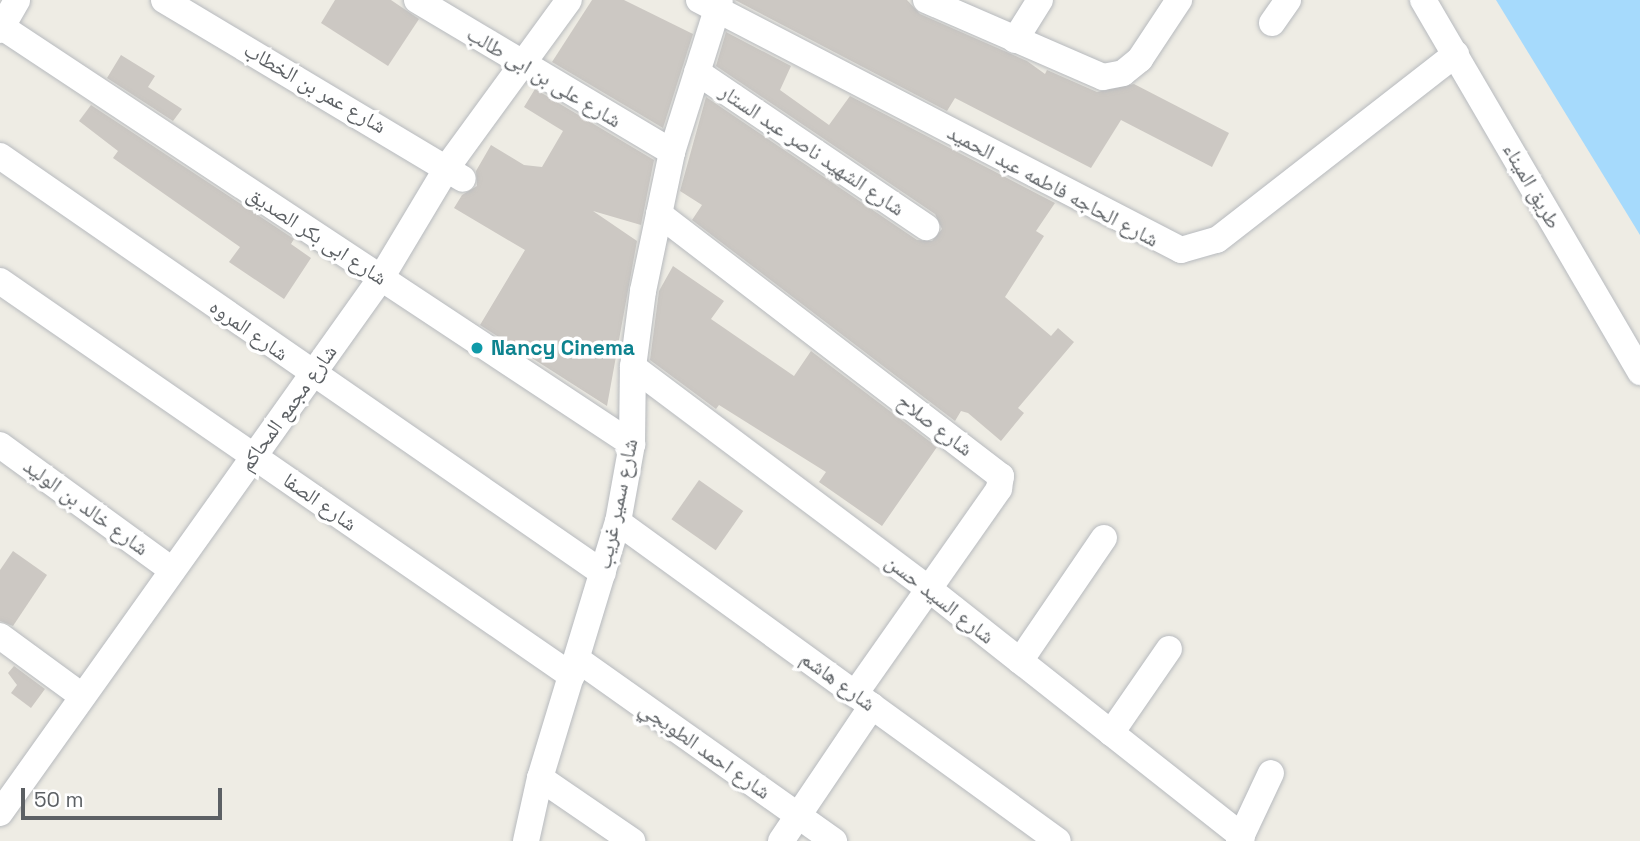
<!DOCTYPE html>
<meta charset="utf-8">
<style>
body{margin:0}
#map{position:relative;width:1640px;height:841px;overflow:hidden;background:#eeece4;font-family:"Space Grotesk","Noto Naskh Arabic",sans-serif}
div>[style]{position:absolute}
.water>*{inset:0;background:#a6dafc}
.building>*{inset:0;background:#ccc8c3;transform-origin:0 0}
.roads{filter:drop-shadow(0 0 2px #b7babe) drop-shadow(0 0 2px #b7babe)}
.minor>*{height:26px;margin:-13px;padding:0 13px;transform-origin:13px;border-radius:13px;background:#fff}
.dots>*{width:19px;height:19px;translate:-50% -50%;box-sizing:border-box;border:4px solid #fff;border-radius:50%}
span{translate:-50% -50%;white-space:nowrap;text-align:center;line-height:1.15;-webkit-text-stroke:7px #fff;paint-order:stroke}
.street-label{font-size:21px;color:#5c6064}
.culture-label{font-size:21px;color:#0d838f;font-weight:700}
.left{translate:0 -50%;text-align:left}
.scale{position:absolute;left:21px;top:788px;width:201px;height:32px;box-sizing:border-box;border:4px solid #5c6064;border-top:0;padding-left:9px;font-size:21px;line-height:24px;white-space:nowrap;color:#5c6064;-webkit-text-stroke:5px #fff;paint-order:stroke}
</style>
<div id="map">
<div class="water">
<div style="clip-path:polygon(1496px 0,1640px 0,1640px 235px)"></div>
</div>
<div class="building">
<div style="clip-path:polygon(335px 0,391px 0,419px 19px,388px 66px,321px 23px)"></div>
<div style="clip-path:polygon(592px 0,624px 0,693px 34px,663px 128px,552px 62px)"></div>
<div style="clip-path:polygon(735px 0,907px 0,920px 14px,1027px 61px,1045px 74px,1047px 70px,1097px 92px,1134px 84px,1229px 133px,1212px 167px,1121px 120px,1091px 168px,955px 98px,947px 111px)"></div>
<div style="clip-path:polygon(726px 32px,791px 66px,780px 90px,829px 125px,850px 96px,1055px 203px,1036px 231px,1044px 236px,1005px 297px,1051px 336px,1058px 328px,1074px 342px,1018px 408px,1024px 413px,1001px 441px,968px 413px,961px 411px,955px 421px,692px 220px,702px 205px,680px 191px,706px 97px,917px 240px,932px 241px,942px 229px,935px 214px,716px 66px)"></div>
<div style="clip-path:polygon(121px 55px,155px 76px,148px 87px,182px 109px,173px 121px,107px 78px)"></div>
<div style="clip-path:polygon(535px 89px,654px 160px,641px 225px,593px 211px,637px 241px,607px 406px,480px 325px,525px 250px,454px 208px,462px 195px,477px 186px,476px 171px,491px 145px,524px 165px,542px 167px,563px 131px,524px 107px)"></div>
<div style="clip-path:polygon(91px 105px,294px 239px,291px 244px,311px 258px,284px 299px,229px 262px,240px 247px,113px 158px,118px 151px,79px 121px)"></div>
<div style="clip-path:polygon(673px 266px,724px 301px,711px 319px,794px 376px,811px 351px,937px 447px,882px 526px,819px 482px,826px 472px,719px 405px,716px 409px,650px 360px,659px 291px)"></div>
<div style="left:699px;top:480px;width:54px;height:48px;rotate:35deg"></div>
<div style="clip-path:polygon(13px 551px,47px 575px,13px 626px,0 621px,0 570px)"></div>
<div style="clip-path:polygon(14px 666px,45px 689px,31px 708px,11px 693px,17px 685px,8px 673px)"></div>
</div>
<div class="roads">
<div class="minor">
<div style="left:164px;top:0;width:348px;rotate:30.9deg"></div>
<div style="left:417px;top:0;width:297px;rotate:30.8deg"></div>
<div style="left:699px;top:0;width:543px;rotate:27.41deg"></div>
<div style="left:1181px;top:250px;width:37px;rotate:-16deg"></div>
<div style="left:1217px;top:240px;width:303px;rotate:-37.9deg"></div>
<div style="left:926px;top:0;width:193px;rotate:23.5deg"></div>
<div style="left:1103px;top:77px;width:20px;rotate:-11deg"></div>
<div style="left:1123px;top:73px;width:22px;rotate:-39deg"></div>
<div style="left:1140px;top:59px;width:71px;rotate:-56.5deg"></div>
<div style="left:1423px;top:0;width:431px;rotate:59.7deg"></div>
<div style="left:1272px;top:23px;width:28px;rotate:-55deg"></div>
<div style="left:2px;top:27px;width:756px;rotate:33.5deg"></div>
<div style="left:0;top:30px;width:34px;rotate:-60deg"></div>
<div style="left:1015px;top:40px;width:47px;rotate:-58deg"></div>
<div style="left:697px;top:72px;width:277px;rotate:34.1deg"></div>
<div style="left:0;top:156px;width:733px;rotate:34.67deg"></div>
<div style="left:659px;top:214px;width:431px;rotate:37.5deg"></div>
<div style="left:1001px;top:476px;width:13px;rotate:99deg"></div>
<div style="left:999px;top:489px;width:251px;rotate:125.1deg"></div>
<div style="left:0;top:281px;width:695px;rotate:34.63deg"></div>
<div style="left:633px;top:367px;width:370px;rotate:36.9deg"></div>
<div style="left:929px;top:589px;width:399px;rotate:38.3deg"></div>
<div style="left:0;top:445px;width:213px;rotate:36deg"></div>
<div style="left:618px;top:522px;width:543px;rotate:35.94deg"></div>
<div style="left:0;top:636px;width:102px;rotate:36.2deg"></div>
<div style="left:577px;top:659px;width:315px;rotate:35.3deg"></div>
<div style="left:1020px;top:661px;width:149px;rotate:-55.7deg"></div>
<div style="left:1111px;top:733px;width:102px;rotate:-55.4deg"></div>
<div style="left:540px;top:778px;width:112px;rotate:34.4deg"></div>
<div style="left:0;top:813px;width:657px;rotate:-54.54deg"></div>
<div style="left:381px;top:278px;width:131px;rotate:-59.1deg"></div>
<div style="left:448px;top:166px;width:205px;rotate:-53.9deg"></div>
<div style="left:526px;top:841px;width:65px;rotate:-77.5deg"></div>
<div style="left:540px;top:778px;width:268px;rotate:-73.1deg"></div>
<div style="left:618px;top:522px;width:79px;rotate:-79.8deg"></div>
<div style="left:632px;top:444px;width:77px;rotate:-89.3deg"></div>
<div style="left:633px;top:367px;width:77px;rotate:-82.5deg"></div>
<div style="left:643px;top:291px;width:142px;rotate:-78.2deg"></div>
<div style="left:672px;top:152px;width:159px;rotate:-72.5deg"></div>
<div style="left:781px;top:841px;width:163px;rotate:-56deg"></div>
<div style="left:1239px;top:841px;width:75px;rotate:-64.8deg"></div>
</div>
</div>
<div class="dots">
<div style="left:477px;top:348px;background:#0f9aa8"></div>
</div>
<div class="street-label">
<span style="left:544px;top:77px;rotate:31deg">شارع على بن ابى طالب</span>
<span style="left:315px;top:88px;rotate:30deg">شارع عمر بن الخطاب</span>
<span style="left:812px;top:150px;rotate:34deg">شارع الشهيد ناصر عبد الستار</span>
<span style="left:1053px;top:186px;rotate:28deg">شارع الحاجه فاطمه عبد الحميد</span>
<span style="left:1532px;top:186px;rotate:60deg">طريق الميناء</span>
<span style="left:317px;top:236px;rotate:33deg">شارع ابى بكر الصديق</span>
<span style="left:249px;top:330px;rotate:35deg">شارع المروه</span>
<span style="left:288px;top:408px;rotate:-54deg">شارع مجمع المحاكم</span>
<span style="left:935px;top:425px;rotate:37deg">شارع صلاح</span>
<span style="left:320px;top:502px;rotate:35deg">شارع الصفا</span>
<span style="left:617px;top:504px;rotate:-78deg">شارع سمير غريب</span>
<span style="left:86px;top:507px;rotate:36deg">شارع خالد بن الوليد</span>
<span style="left:940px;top:599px;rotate:38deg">شارع السيد حسن</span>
<span style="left:838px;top:681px;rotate:36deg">شارع هاشم</span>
<span style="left:705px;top:750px;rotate:35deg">شارع احمد الطوبجي</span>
</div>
<div class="culture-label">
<span class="left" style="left:491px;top:348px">Nancy Cinema</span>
</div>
<div class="scale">50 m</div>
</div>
